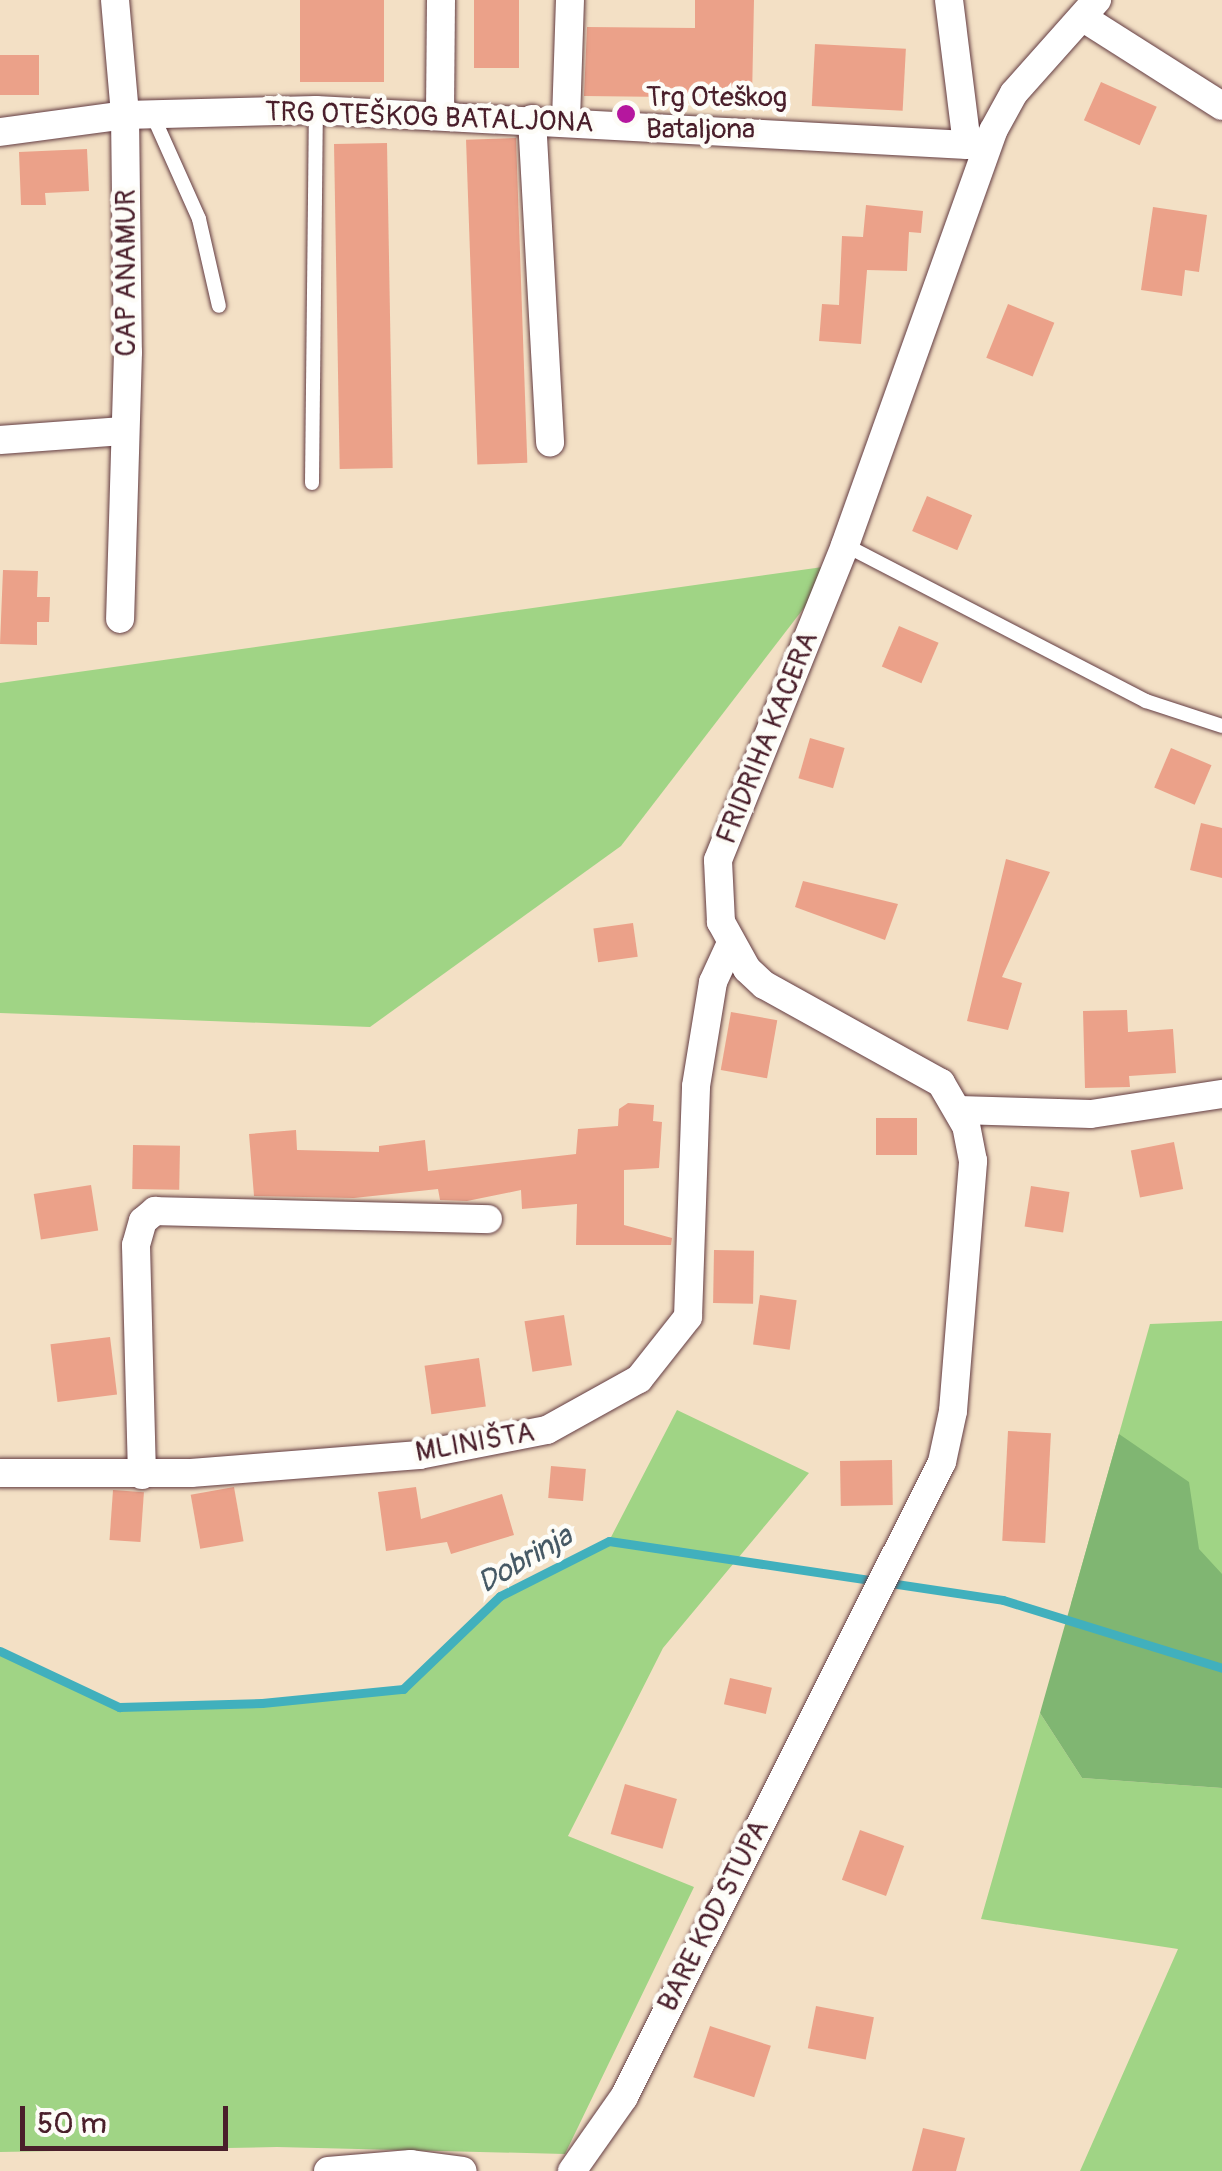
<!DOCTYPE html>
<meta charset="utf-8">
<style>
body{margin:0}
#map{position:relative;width:1222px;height:2171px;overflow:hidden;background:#f3e0c5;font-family:Pangolin,sans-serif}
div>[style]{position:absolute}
.green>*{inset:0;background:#a0d485}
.forest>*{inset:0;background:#80b672}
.stream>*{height:9px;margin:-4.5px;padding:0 4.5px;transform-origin:4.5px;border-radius:4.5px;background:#41b0bd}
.building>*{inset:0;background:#eba189;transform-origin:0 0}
.roads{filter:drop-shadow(0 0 2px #633c42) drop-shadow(0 0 2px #633c42)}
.lane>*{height:14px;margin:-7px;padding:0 7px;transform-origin:7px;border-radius:7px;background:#fff}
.street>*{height:28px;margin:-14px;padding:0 14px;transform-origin:14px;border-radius:14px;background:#fff}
.dots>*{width:28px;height:28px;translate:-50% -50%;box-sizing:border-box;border:5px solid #fdfcf7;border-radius:50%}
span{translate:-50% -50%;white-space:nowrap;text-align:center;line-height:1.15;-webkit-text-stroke:9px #fdfcf7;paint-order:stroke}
.poi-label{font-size:28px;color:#4a1f2b}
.left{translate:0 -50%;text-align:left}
.street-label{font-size:28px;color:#4a1f2b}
.water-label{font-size:30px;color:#465965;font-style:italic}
.scale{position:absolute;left:20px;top:2106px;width:208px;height:45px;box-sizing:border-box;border:5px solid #4a1f2b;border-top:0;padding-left:12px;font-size:30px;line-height:35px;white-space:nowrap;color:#4a1f2b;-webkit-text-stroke:8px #fdfcf7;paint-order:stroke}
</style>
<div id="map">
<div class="green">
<div style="clip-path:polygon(837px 565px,621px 846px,370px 1027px,0 1013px,0 683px)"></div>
<div style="clip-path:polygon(1222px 1321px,1222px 1620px,1071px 1604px,1150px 1324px)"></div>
<div style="clip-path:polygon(677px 1410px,809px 1473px,663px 1648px,568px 1836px,694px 1887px,565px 2154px,277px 2147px,0 2152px,0 1651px,119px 1707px,262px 1703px,403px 1689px,500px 1596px,609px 1541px)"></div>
<div style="clip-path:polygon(1040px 1713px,1082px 1778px,1222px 1788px,1222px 2171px,1080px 2171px,1178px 1949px,981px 1919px)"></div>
</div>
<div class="forest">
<div style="clip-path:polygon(1119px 1434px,1189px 1482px,1199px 1549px,1222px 1574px,1222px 1788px,1082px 1778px,1040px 1713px)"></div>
</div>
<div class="stream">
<div style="left:0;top:1651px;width:132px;rotate:25.2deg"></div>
<div style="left:119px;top:1707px;width:143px;rotate:-1.6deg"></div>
<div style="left:262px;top:1703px;width:142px;rotate:-5.7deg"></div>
<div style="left:403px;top:1689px;width:134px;rotate:-43.8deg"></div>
<div style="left:500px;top:1596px;width:122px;rotate:-26.8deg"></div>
<div style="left:609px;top:1541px;width:398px;rotate:8.5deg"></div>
<div style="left:1003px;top:1600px;width:229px;rotate:17.2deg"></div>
</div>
<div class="building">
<div style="left:300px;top:0;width:84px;height:82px"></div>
<div style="left:474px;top:0;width:45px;height:68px"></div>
<div style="clip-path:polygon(695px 0,754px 0,752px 98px,584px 96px,587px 27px,695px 28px)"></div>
<div style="left:815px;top:44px;width:91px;height:62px;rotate:3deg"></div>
<div style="left:0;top:55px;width:39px;height:40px"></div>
<div style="left:1101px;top:82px;width:61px;height:42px;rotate:24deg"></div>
<div style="left:516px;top:138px;width:325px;height:50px;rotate:88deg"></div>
<div style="left:387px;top:143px;width:325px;height:53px;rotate:89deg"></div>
<div style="clip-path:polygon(87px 149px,89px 191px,45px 193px,46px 205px,21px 205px,19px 152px)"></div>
<div style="clip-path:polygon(866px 205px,923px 211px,921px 233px,909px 232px,907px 271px,867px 270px,861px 344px,819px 341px,822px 304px,839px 305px,842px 236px,863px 237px)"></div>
<div style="clip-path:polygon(1153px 207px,1207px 215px,1199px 272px,1185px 270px,1182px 296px,1141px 290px)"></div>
<div style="left:1008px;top:304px;width:50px;height:58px;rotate:22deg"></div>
<div style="left:927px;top:496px;width:49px;height:38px;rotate:23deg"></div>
<div style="clip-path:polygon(3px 570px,38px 571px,37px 597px,50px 597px,49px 622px,37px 622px,37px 645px,0 644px)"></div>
<div style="left:899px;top:626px;width:43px;height:44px;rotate:23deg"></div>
<div style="left:810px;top:738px;width:36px;height:42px;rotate:16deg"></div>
<div style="left:1171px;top:748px;width:44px;height:43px;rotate:23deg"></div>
<div style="clip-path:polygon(1201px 823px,1222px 828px,1222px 878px,1190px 870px)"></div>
<div style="clip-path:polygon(1006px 859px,1050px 872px,1002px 977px,1022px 983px,1008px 1030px,967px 1021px)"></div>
<div style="clip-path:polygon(803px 881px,898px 904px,885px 940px,795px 907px)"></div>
<div style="left:633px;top:923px;width:34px;height:40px;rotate:82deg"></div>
<div style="clip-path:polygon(1127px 1010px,1128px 1032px,1173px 1029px,1176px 1073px,1129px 1076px,1130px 1087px,1085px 1088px,1083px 1011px)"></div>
<div style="left:731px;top:1012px;width:47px;height:59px;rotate:10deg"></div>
<div style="clip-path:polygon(628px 1103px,654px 1105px,653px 1121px,662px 1122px,659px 1168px,624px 1170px,624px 1225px,672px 1238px,671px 1245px,576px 1245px,577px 1204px,522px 1209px,521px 1190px,467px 1201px,440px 1200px,438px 1189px,354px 1198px,254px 1196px,249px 1134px,296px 1130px,297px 1150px,379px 1152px,379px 1146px,425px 1140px,428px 1171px,576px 1154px,578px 1129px,618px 1126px,619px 1109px)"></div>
<div style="left:917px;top:1118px;width:37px;height:41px;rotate:90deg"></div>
<div style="left:1174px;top:1142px;width:48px;height:44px;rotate:79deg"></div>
<div style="left:133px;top:1145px;width:47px;height:44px;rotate:1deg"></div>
<div style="left:91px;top:1185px;width:46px;height:58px;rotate:81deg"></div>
<div style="left:1031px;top:1186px;width:39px;height:41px;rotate:9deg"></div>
<div style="left:714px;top:1250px;width:40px;height:53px;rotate:1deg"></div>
<div style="left:760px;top:1295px;width:37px;height:50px;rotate:8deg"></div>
<div style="left:564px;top:1315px;width:51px;height:40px;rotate:81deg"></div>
<div style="left:110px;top:1337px;width:58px;height:60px;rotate:83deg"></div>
<div style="left:479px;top:1358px;width:49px;height:55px;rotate:82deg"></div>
<div style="left:1008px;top:1431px;width:43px;height:110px;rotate:3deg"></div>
<div style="left:892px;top:1460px;width:45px;height:52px;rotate:89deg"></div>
<div style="left:551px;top:1466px;width:35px;height:32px;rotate:5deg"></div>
<div style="left:234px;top:1487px;width:55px;height:44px;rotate:80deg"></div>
<div style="clip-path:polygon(416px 1487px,421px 1519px,502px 1494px,514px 1535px,451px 1554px,447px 1542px,386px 1551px,378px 1492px)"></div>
<div style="left:113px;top:1490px;width:31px;height:50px;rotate:4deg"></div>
<div style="left:730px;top:1678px;width:43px;height:27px;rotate:13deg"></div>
<div style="left:625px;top:1784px;width:54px;height:52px;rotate:16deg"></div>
<div style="left:860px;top:1830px;width:47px;height:53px;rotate:20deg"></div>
<div style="left:816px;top:2006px;width:59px;height:43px;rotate:11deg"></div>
<div style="left:710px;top:2026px;width:64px;height:54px;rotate:18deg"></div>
<div style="clip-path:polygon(923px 2128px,965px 2138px,956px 2171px,912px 2171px)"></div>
</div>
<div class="roads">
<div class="lane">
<div style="left:153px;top:116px;width:113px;rotate:65.9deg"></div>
<div style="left:199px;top:219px;width:89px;rotate:77.1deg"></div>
<div style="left:312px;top:483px;width:373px;rotate:-89.4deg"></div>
<div style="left:845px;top:545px;width:339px;rotate:27.4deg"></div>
<div style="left:1146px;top:701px;width:80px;rotate:18.2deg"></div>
</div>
<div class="street">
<div style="left:115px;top:0;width:115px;rotate:85deg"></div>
<div style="left:125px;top:115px;width:237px;rotate:89.3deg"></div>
<div style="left:128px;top:352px;width:267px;rotate:91.7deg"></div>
<div style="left:949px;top:0;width:146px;rotate:82.9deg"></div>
<div style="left:1085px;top:19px;width:162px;rotate:32.4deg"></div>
<div style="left:440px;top:114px;width:114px;rotate:-89.5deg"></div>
<div style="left:532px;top:119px;width:324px;rotate:86.8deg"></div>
<div style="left:566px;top:120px;width:120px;rotate:-88.1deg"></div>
<div style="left:0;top:132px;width:126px;rotate:-7.7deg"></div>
<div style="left:125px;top:115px;width:191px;rotate:-1.5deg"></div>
<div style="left:316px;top:110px;width:652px;rotate:3.08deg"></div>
<div style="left:0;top:440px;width:123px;rotate:-4.2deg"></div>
<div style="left:959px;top:1110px;width:132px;rotate:1.7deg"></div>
<div style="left:1091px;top:1114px;width:133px;rotate:-8.7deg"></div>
<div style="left:0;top:1473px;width:191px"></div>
<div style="left:191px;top:1473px;width:229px;rotate:-4.5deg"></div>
<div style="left:419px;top:1455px;width:130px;rotate:-11.1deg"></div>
<div style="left:547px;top:1430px;width:105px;rotate:-29deg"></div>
<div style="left:639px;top:1379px;width:79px;rotate:-51.7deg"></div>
<div style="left:688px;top:1317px;width:231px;rotate:-88deg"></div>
<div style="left:696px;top:1086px;width:105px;rotate:-80.7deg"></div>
<div style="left:713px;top:982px;width:41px;rotate:-65.3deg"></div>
<div style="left:142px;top:1475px;width:230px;rotate:-91.5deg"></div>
<div style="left:136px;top:1245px;width:25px;rotate:-74deg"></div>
<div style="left:143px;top:1221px;width:16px;rotate:-40deg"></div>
<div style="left:155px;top:1211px;width:333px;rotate:1.4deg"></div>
<div style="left:328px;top:2171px;width:83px;rotate:-4.8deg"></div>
<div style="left:411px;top:2164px;width:52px;rotate:7.7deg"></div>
<div style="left:572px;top:2171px;width:90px;rotate:-54.9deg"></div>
<div style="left:624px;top:2097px;width:710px;rotate:-63.4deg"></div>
<div style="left:942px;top:1462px;width:52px;rotate:-77.8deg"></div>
<div style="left:953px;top:1411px;width:251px;rotate:-85.4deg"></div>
<div style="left:973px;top:1161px;width:36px;rotate:-101deg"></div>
<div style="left:966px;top:1126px;width:50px;rotate:-120.2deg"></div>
<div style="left:941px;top:1083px;width:202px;rotate:-151deg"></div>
<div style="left:764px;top:985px;width:23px;rotate:-137deg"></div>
<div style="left:747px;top:969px;width:54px;rotate:-119deg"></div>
<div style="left:721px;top:922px;width:62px;rotate:-92.8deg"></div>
<div style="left:718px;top:860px;width:340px;rotate:-68deg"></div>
<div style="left:845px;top:545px;width:440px;rotate:-70.3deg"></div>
<div style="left:993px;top:131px;width:43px;rotate:-61.1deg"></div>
<div style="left:1014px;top:93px;width:125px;rotate:-48.3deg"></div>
</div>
</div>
<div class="dots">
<div style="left:626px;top:114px;background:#b5179e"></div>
</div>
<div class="poi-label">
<span class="left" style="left:646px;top:114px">Trg Oteškog<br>Bataljona</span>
</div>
<div class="street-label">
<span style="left:429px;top:118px;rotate:2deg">TRG OTEŠKOG BATALJONA</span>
<span style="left:127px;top:273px;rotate:-90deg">CAP ANAMUR</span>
<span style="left:768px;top:738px;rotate:-68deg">FRIDRIHA KACERA</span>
<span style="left:475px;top:1443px;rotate:-10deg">MLINIŠTA</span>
<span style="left:714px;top:1916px;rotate:-63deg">BARE KOD STUPA</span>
</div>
<div class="water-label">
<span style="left:525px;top:1560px;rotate:-30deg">Dobrinja</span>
</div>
<div class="scale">50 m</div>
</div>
